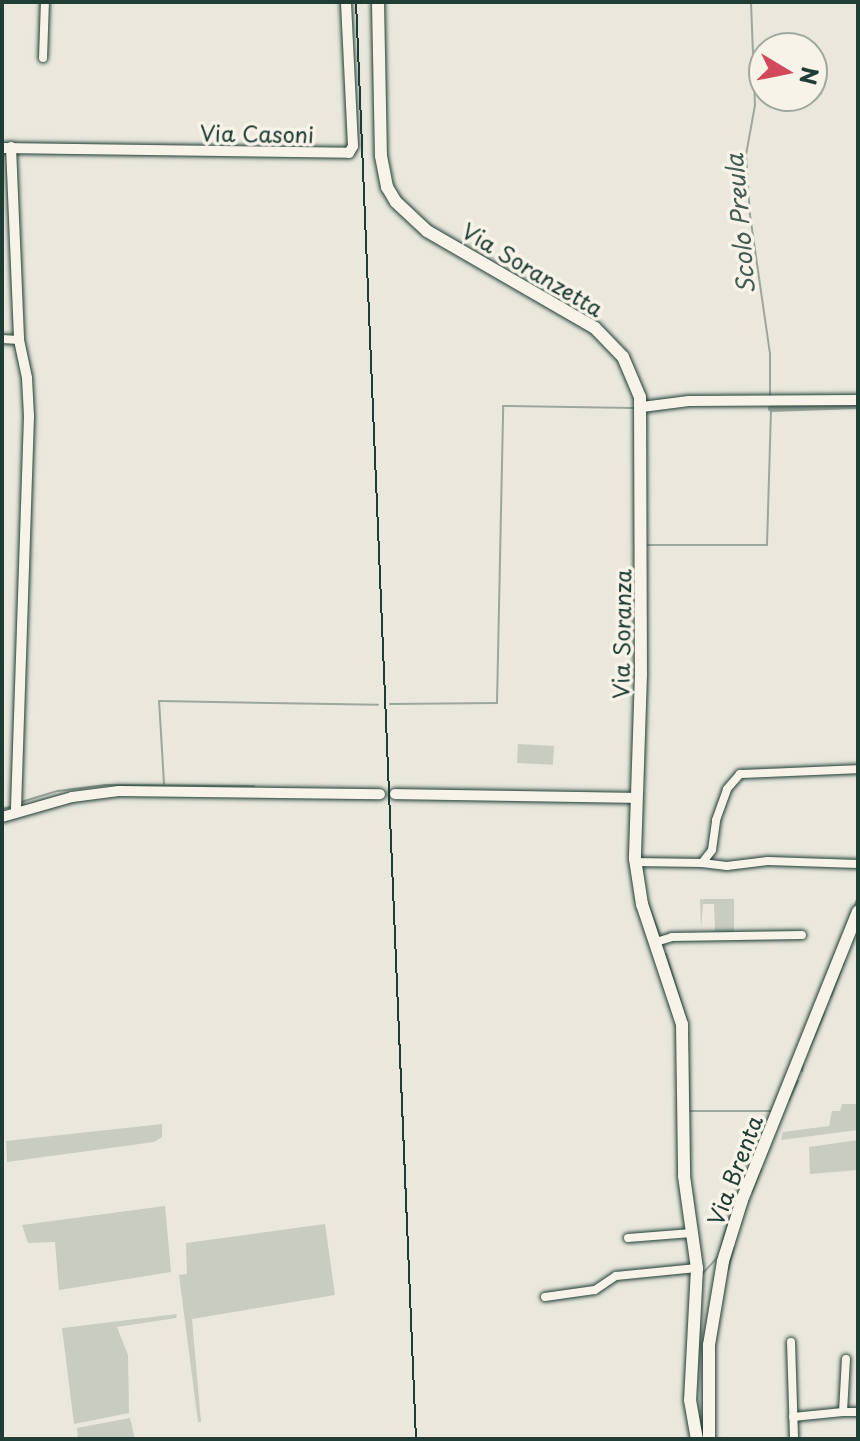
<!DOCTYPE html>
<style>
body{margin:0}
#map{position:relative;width:860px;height:1441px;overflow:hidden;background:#eae8dd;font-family:"Playpen Sans",sans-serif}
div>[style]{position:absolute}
.green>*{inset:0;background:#c8ccc1;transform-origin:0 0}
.stream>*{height:2px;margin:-1px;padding:0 1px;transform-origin:1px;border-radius:1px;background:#9ca69c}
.canal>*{height:7px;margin:-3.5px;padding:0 3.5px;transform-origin:3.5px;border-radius:3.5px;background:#9ca69c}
.roads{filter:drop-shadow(0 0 2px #1f3d34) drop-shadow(0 0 2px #1f3d34)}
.minor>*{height:8px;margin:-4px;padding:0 4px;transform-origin:4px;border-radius:4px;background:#f7f3e8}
.tertiary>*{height:10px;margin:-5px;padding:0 5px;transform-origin:5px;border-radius:5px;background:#f7f3e8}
.secondary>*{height:12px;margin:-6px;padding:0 6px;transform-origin:6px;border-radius:6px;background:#f7f3e8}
.rail>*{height:2px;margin:-1px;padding:0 1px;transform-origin:1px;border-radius:1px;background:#1f3d34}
span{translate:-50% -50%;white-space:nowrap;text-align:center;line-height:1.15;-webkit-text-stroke:7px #f7f3e8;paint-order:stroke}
.street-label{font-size:22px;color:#1f3d34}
.water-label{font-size:24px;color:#445c53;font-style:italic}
.frame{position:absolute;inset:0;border:4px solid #1f3d34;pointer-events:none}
.north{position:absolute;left:748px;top:32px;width:80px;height:80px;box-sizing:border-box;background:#f7f3e8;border:2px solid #a1aaa0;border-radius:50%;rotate:100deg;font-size:22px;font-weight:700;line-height:32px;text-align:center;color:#1f3d34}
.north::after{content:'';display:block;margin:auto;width:28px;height:36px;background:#d1495b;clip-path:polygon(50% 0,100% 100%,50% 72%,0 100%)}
</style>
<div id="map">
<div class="green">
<div style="left:518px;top:744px;width:36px;height:19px;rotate:3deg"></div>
<div style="clip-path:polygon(700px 899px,734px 899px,734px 933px,710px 933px,715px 930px,714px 904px,703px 904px,701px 930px)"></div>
<div style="clip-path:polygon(842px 1104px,858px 1104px,858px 1130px,781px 1140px,783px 1132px,829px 1126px,832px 1111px,840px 1111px)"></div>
<div style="clip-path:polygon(162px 1124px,162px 1137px,154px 1142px,7px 1162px,6px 1141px)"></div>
<div style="clip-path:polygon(858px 1140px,858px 1170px,810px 1174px,809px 1147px)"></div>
<div style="clip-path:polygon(165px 1206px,171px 1272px,59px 1290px,55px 1242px,28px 1243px,22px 1225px)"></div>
<div style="clip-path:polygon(325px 1224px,335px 1295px,192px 1319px,201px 1422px,198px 1422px,179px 1275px,187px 1274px,186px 1243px)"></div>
<div style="clip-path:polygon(177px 1314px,176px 1318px,117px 1327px,128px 1355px,129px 1413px,74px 1424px,62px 1328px)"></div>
<div style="clip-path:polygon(130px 1418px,135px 1439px,78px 1439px,77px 1428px)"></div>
</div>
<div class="stream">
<div style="left:751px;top:2px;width:103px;rotate:87.8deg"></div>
<div style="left:755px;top:105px;width:51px;rotate:100.2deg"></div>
<div style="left:746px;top:155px;width:60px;rotate:86.2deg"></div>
<div style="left:750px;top:215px;width:139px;rotate:81.8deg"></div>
<div style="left:770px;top:353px;width:42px;rotate:90deg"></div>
<div style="left:647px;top:545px;width:120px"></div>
<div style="left:767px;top:545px;width:137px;rotate:-88.3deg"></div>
<div style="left:390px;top:704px;width:107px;rotate:-0.5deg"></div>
<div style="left:497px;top:703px;width:297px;rotate:-88.8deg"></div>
<div style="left:503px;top:406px;width:131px;rotate:0.9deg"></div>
<div style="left:164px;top:784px;width:83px;rotate:-93.4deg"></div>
<div style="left:159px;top:701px;width:219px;rotate:1deg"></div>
<div style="left:21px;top:802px;width:39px;rotate:-17deg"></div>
<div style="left:58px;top:791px;width:48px;rotate:-7.1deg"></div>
<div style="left:106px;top:785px;width:148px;rotate:0.4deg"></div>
<div style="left:2px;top:809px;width:8px;rotate:-14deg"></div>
<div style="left:647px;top:901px;width:34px;rotate:69deg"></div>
<div style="left:853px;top:910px;width:15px;rotate:-70deg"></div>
<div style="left:666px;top:954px;width:71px;rotate:72.8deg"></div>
<div style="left:831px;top:997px;width:40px;rotate:-69.8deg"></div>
<div style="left:688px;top:1033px;width:18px;rotate:90deg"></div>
<div style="left:809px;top:1049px;width:39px;rotate:-67deg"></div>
<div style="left:688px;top:1063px;width:46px;rotate:88.8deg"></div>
<div style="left:802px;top:1071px;width:7px;rotate:-82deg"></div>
<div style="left:789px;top:1100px;width:21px;rotate:-65deg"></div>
<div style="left:689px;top:1111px;width:82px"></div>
<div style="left:752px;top:1192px;width:25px;rotate:-69deg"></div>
<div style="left:733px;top:1206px;width:31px;rotate:-68deg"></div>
<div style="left:721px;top:1247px;width:32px;rotate:-74deg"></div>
<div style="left:728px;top:1270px;width:23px;rotate:-75deg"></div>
<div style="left:703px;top:1273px;width:22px;rotate:-47deg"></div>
</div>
<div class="canal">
<div style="left:771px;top:408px;width:87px;rotate:-2deg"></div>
</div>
<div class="roads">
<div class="minor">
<div style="left:43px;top:58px;width:56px;rotate:-88deg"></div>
<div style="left:2px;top:339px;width:17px;rotate:3deg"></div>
<div style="left:635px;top:862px;width:67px;rotate:0.9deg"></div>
<div style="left:702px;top:863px;width:16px;rotate:-52deg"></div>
<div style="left:712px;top:850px;width:30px;rotate:-82deg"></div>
<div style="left:716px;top:820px;width:33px;rotate:-70deg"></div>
<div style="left:727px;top:789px;width:20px;rotate:-49deg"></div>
<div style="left:740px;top:774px;width:118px;rotate:-2.4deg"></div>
<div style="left:702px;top:863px;width:25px;rotate:7deg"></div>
<div style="left:727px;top:866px;width:41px;rotate:-7deg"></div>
<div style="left:768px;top:861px;width:90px;rotate:1.9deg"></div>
<div style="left:656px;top:942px;width:17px;rotate:-17deg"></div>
<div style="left:672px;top:937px;width:130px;rotate:-0.9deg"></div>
<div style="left:628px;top:1238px;width:64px;rotate:-4.5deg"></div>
<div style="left:545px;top:1297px;width:50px;rotate:-8deg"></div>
<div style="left:595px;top:1290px;width:25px;rotate:-34deg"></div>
<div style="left:616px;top:1276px;width:81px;rotate:-5.6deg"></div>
<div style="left:791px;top:1342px;width:97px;rotate:88.2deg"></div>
<div style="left:843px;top:1412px;width:15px"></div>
<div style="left:793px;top:1417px;width:50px;rotate:-5.7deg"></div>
<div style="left:843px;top:1412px;width:53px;rotate:-86.8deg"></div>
</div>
<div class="tertiary">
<div style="left:11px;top:147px;width:193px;rotate:87.6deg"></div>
<div style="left:19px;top:340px;width:39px;rotate:78deg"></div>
<div style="left:27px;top:378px;width:38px;rotate:87deg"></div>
<div style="left:29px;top:416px;width:397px;rotate:91.9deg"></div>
<div style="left:2px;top:148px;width:347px;rotate:0.8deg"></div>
<div style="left:349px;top:153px;width:8px;rotate:-60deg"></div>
<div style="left:353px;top:146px;width:144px;rotate:-92.8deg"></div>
<div style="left:642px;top:407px;width:47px;rotate:-7.3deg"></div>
<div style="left:689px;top:401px;width:169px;rotate:-0.3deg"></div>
<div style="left:395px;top:794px;width:242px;rotate:0.9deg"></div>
<div style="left:2px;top:817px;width:73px;rotate:-15.9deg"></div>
<div style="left:72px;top:797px;width:47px;rotate:-7.3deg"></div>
<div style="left:119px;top:791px;width:261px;rotate:0.7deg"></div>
</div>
<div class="secondary">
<div style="left:378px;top:2px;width:154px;rotate:88.9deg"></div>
<div style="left:381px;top:156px;width:32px;rotate:79deg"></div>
<div style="left:387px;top:187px;width:17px;rotate:59deg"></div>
<div style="left:396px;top:202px;width:42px;rotate:43.1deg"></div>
<div style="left:427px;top:231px;width:194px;rotate:30deg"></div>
<div style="left:595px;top:328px;width:40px;rotate:46deg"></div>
<div style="left:623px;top:357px;width:43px;rotate:67deg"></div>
<div style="left:640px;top:397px;width:277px;rotate:89.8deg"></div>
<div style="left:641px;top:674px;width:185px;rotate:91.9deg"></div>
<div style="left:635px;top:859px;width:46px;rotate:81.2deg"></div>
<div style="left:642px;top:904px;width:126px;rotate:71.6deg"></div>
<div style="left:682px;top:1024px;width:152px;rotate:89.2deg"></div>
<div style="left:684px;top:1176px;width:93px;rotate:82deg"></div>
<div style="left:697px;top:1268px;width:132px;rotate:93deg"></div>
<div style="left:690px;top:1400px;width:40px;rotate:80deg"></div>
<div style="left:709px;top:1439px;width:94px;rotate:-90deg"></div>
<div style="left:709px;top:1345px;width:85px;rotate:-80.5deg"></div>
<div style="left:723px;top:1261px;width:64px;rotate:-72.7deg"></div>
<div style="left:742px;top:1200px;width:311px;rotate:-68.1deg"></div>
</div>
</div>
<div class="rail">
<div style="left:356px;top:2px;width:1438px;rotate:87.61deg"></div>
</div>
<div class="street-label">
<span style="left:257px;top:133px;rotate:1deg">Via Casoni</span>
<span style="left:533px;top:269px;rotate:31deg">Via Soranzetta</span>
<span style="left:621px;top:634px;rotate:-89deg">Via Soranza</span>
<span style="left:734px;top:1170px;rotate:-69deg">Via Brenta</span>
</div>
<div class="water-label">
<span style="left:740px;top:224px;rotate:-95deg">Scolo Preula</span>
</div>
<div class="frame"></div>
<div class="north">N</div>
</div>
